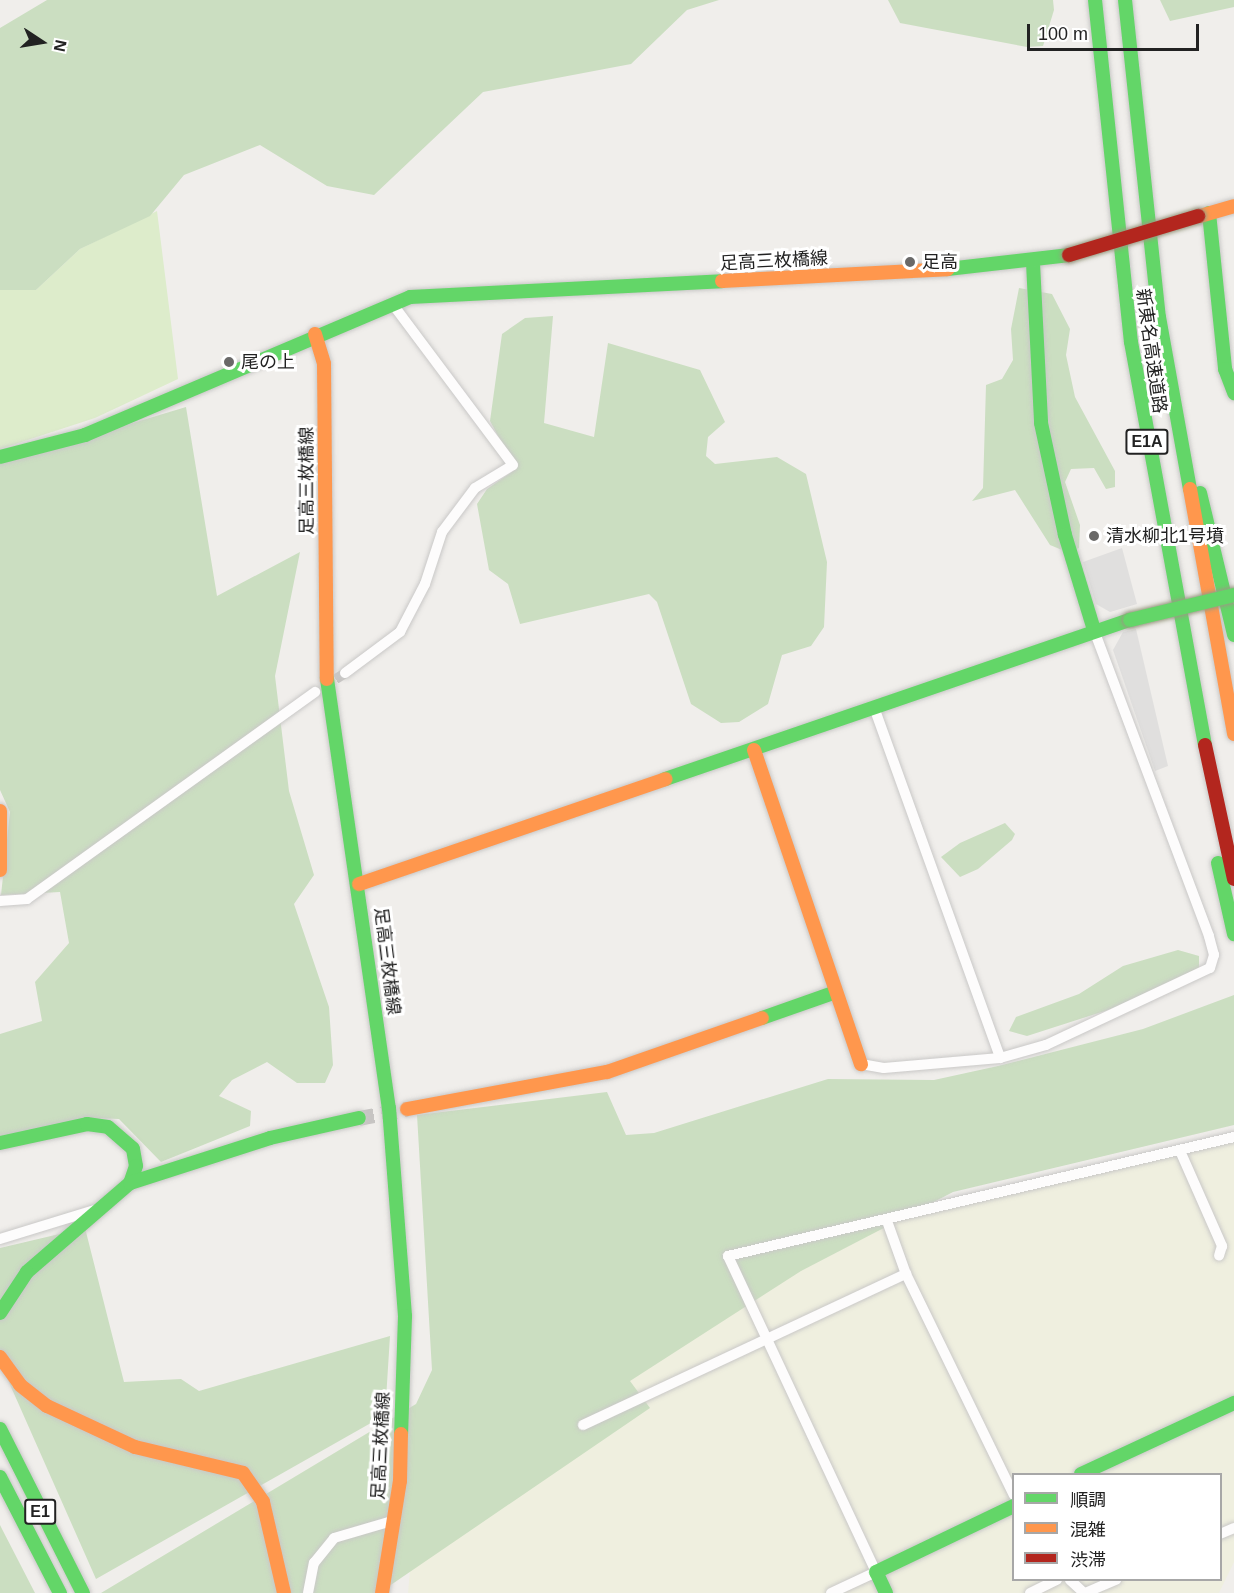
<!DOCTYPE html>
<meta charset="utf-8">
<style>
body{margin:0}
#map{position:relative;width:1234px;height:1593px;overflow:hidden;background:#f0eeeb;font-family:Arial,"Noto Sans JP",sans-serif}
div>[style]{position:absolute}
.farmland>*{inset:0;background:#efefdf}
.grass>*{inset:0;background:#ddeccb}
.forest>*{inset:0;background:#cbdec1}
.parking>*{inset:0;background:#e0dfde}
.street-tunnel>*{height:10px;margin-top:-5px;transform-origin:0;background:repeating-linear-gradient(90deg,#c7c5c3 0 10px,transparent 0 15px)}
.secondary-tunnel>*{height:15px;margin-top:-7.5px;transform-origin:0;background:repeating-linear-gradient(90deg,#c7c5c3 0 15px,transparent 0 23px)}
.roads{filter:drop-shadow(0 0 2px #c9c8c7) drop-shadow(0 0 2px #c9c8c7)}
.street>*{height:10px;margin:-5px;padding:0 5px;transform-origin:5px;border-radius:5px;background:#fdfcfc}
.fast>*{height:14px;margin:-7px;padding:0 7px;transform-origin:7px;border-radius:7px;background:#63d668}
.slow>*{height:14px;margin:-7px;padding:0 7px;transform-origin:7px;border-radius:7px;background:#ff974d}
.jam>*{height:14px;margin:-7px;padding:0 7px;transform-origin:7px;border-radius:7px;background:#b3261e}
.bridges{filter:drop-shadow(0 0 2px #999a82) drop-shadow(0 0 2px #999a82)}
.fast-bridge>*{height:14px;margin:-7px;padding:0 7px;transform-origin:7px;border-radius:7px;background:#63d668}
.jam-bridge>*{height:14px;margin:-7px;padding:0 7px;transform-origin:7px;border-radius:7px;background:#b3261e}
.dots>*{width:16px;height:16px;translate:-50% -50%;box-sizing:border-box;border:3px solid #fff;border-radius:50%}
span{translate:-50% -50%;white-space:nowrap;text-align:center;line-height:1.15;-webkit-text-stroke:6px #fff;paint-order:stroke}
.shield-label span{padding:2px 4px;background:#fff;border:2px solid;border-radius:4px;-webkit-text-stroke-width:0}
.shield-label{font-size:16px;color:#222;font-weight:700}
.street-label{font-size:18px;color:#222}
.poi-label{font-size:18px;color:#222}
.left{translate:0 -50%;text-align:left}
.legend{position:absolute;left:1012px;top:1473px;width:210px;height:108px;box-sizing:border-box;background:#fff;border:2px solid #a7a7a7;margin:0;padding:8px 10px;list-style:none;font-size:18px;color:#222}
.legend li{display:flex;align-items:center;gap:12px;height:30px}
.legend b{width:30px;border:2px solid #a7a7a7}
.north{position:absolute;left:12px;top:12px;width:60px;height:60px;-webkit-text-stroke:4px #fff;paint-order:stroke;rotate:102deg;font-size:16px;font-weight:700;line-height:24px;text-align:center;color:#222}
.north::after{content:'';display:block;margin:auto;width:21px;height:27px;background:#222;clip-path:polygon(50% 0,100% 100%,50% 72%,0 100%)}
.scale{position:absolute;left:1027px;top:24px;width:172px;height:27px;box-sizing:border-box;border:3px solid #222;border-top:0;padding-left:8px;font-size:18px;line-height:21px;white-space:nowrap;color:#222;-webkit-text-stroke:4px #fff;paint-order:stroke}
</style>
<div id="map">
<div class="farmland">
<div style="clip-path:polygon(evenodd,1234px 1137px,1234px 1562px,1219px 1593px,408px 1593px,418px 1481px,728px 1256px,1234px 1137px,1014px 1474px,1220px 1474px,1220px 1580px,1014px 1580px,1014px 1474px)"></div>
</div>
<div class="grass">
<div style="clip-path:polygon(157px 211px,178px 379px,95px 418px,0 449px,0 290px,36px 290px,80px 249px)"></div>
</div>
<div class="forest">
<div style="clip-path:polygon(47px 0,719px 0,687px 10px,631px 64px,483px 92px,374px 195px,327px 186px,260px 145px,184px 175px,150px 216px,80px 249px,36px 290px,0 290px,0 28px)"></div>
<div style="clip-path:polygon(888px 0,1053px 0,1054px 10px,1043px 46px,1027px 47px,900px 23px)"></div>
<div style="clip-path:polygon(1160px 0,1234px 0,1234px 7px,1170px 21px)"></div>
<div style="clip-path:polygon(1019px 288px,1052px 294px,1070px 329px,1066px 355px,1075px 397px,1115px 471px,1115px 487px,1106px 489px,1094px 468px,1071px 469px,1065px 482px,1080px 525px,1079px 548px,1067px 552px,1050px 545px,1015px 490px,972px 501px,983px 488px,986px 385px,1002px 379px,1013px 360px,1011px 329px)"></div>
<div style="clip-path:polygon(553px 316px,544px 423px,594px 437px,608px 343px,700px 370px,725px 422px,708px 437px,706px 456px,715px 464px,777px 457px,806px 474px,827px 562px,824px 627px,811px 646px,782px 655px,768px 704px,739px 722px,721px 723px,691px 704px,657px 602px,649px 594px,520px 624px,508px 584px,489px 570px,477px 504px,487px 489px,516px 469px,490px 421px,502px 334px,525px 318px)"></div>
<div style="clip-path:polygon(186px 407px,217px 596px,300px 552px,275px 676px,289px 791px,314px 875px,294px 904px,329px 1007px,333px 1065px,325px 1083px,297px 1083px,267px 1062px,232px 1080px,219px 1096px,251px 1111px,250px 1126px,161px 1162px,119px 1119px,95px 1118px,0 1137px,0 1034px,42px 1021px,35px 982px,69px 943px,60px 892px,1px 895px,10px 812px,0 790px,0 463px)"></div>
<div style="clip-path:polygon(1005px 823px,1015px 834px,1012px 840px,978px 869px,960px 877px,941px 857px,960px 843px)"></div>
<div style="clip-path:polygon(1178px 950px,1199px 956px,1199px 968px,1139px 1000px,1027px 1036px,1009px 1031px,1016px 1017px,1079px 994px,1123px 966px)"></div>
<div style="clip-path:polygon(1234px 995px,1234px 1125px,953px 1192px,801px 1271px,630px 1381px,650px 1408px,379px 1593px,101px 1593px,416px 1404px,432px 1370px,417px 1115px,607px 1092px,626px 1135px,654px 1133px,828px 1079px,934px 1080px,998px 1066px,1143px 1029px)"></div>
<div style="clip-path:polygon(85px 1228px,124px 1382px,181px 1379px,199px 1391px,390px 1336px,385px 1415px,96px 1579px,0 1362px,0 1248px)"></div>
<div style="clip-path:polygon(0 1525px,2px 1529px,35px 1593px,0 1593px)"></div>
</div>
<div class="parking">
<div style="clip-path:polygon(1122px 548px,1137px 604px,1110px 612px,1096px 604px,1083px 562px)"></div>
<div style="clip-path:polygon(1136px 629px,1168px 766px,1155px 771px,1113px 650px,1123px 632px)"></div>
</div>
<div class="street-tunnel">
<div style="left:323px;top:687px;width:26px;rotate:-32deg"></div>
</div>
<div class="secondary-tunnel">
<div style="left:359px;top:1118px;width:49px;rotate:-10.6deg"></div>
</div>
<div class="roads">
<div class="street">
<div style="left:345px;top:673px;width:69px;rotate:-36.7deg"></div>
<div style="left:400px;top:632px;width:54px;rotate:-62.5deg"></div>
<div style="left:425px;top:584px;width:55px;rotate:-71.9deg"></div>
<div style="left:442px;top:532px;width:55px;rotate:-53.1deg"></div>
<div style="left:475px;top:488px;width:44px;rotate:-31.2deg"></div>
<div style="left:513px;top:465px;width:202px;rotate:-126.8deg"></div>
<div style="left:875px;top:710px;width:370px;rotate:70.2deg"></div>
<div style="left:0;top:901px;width:27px;rotate:-4deg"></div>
<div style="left:27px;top:899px;width:355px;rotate:-35.7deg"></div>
<div style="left:861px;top:1064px;width:23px;rotate:10deg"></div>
<div style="left:884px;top:1068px;width:116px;rotate:-4.9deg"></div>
<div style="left:1000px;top:1058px;width:48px;rotate:-15.8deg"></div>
<div style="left:1046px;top:1045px;width:181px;rotate:-25.2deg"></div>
<div style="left:1210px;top:968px;width:14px;rotate:-73deg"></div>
<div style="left:1214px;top:955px;width:20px;rotate:-105deg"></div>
<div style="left:1209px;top:936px;width:327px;rotate:-110.6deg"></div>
<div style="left:1181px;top:1153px;width:102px;rotate:66.2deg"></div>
<div style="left:1222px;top:1246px;width:10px;rotate:107deg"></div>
<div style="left:887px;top:1221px;width:56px;rotate:70.3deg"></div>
<div style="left:906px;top:1274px;width:246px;rotate:64deg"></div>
<div style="left:0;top:1239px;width:98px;rotate:-17.1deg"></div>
<div style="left:583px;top:1425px;width:357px;rotate:-25.1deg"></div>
<div style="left:1220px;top:1534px;width:15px;rotate:-23deg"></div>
<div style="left:1070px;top:1580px;width:19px;rotate:43deg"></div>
<div style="left:308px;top:1593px;width:31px;rotate:-79deg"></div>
<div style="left:314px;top:1563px;width:32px;rotate:-51deg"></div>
<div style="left:334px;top:1538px;width:64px;rotate:-16.4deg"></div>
<div style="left:831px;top:1593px;width:50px;rotate:-25deg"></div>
<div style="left:876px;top:1572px;width:349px;rotate:-115.1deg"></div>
<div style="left:728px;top:1256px;width:520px;rotate:-13.23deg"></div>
<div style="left:1030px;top:1593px;width:30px;rotate:-26deg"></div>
<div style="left:1085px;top:1593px;width:34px;rotate:-23deg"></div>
</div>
<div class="fast">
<div style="left:1095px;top:0;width:344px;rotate:84deg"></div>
<div style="left:1131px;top:342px;width:410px;rotate:79.6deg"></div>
<div style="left:1125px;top:0;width:319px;rotate:83.9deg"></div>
<div style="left:1159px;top:317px;width:175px;rotate:79.8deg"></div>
<div style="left:1209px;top:213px;width:157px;rotate:84.1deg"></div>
<div style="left:1225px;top:369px;width:26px;rotate:69deg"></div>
<div style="left:1033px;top:263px;width:160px;rotate:87.1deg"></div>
<div style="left:1041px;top:423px;width:115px;rotate:77.9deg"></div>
<div style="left:1065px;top:535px;width:99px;rotate:73deg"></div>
<div style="left:948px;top:269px;width:122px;rotate:-6.6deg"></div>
<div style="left:0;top:457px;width:88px;rotate:-14.5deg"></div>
<div style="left:85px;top:435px;width:353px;rotate:-23deg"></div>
<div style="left:410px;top:297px;width:312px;rotate:-2.9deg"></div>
<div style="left:1200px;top:493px;width:146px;rotate:76.5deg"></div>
<div style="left:327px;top:679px;width:433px;rotate:81.8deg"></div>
<div style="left:389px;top:1108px;width:209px;rotate:85.6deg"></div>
<div style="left:405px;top:1316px;width:118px;rotate:91.9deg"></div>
<div style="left:665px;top:779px;width:491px;rotate:-18.9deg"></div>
<div style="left:1218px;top:863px;width:73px;rotate:77.3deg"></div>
<div style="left:762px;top:1018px;width:75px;rotate:-19.4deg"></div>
<div style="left:0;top:1143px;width:89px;rotate:-12.3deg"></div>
<div style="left:87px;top:1124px;width:21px;rotate:8deg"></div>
<div style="left:108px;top:1127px;width:33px;rotate:41deg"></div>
<div style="left:133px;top:1149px;width:17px;rotate:80deg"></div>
<div style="left:136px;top:1166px;width:18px;rotate:109deg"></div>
<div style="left:130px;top:1183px;width:136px;rotate:139.2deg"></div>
<div style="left:27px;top:1272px;width:49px;rotate:123.4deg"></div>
<div style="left:130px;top:1183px;width:147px;rotate:-17.8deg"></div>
<div style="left:270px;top:1138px;width:91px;rotate:-12.7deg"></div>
<div style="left:0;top:1429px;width:184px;rotate:63.2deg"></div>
<div style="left:1081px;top:1474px;width:169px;rotate:-24.9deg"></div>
<div style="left:0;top:1477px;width:131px;rotate:62.7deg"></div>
<div style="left:886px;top:1593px;width:23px;rotate:-115deg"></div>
<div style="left:876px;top:1572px;width:153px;rotate:-25.6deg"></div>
</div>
<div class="slow">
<div style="left:1200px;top:216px;width:35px;rotate:-16deg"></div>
<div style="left:722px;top:281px;width:226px;rotate:-3deg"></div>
<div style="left:315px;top:334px;width:31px;rotate:73deg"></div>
<div style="left:324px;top:364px;width:315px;rotate:89.5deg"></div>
<div style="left:1190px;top:489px;width:249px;rotate:79.8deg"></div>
<div style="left:754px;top:750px;width:332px;rotate:71.2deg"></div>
<div style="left:0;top:811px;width:59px;rotate:90deg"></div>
<div style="left:359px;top:884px;width:324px;rotate:-18.9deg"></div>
<div style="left:407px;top:1109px;width:203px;rotate:-10.5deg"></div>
<div style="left:607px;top:1072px;width:164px;rotate:-19.2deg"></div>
<div style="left:0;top:1357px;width:34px;rotate:54deg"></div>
<div style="left:20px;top:1385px;width:34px;rotate:38deg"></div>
<div style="left:47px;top:1406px;width:97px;rotate:25deg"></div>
<div style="left:135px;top:1447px;width:111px;rotate:13.5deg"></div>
<div style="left:243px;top:1473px;width:35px;rotate:55deg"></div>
<div style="left:263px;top:1502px;width:93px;rotate:77deg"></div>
<div style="left:382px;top:1593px;width:113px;rotate:-80.9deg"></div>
<div style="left:400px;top:1481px;width:47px;rotate:-88.8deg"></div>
</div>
<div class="jam">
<div style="left:1205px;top:745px;width:137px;rotate:77.8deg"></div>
</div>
</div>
<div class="bridges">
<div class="fast-bridge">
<div style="left:1130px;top:620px;width:107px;rotate:-13.5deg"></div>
</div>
<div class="jam-bridge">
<div style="left:1069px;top:255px;width:135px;rotate:-16.8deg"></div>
</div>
</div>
<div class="dots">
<div style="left:910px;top:262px;background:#6a6968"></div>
<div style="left:229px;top:362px;background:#6a6968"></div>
<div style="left:1094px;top:536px;background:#6a6968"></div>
</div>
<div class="shield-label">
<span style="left:1147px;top:442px">E1A</span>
<span style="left:40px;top:1512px">E1</span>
</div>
<div class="street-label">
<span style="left:774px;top:261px;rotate:-3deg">足高三枚橋線</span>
<span style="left:1151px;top:351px;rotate:82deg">新東名高速道路</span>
<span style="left:307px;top:481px;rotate:-90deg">足高三枚橋線</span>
<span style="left:387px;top:961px;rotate:83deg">足高三枚橋線</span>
<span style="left:381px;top:1446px;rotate:-87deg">足高三枚橋線</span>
</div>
<div class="poi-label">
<span class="left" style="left:922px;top:262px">足高</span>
<span class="left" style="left:241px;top:362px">尾の上</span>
<span class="left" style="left:1106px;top:536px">清水柳北1号墳</span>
</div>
<ul class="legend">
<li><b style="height:8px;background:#63d668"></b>順調</li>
<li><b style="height:8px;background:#ff974d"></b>混雑</li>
<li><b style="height:8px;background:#b3261e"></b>渋滞</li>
</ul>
<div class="north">N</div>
<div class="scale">100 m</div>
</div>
